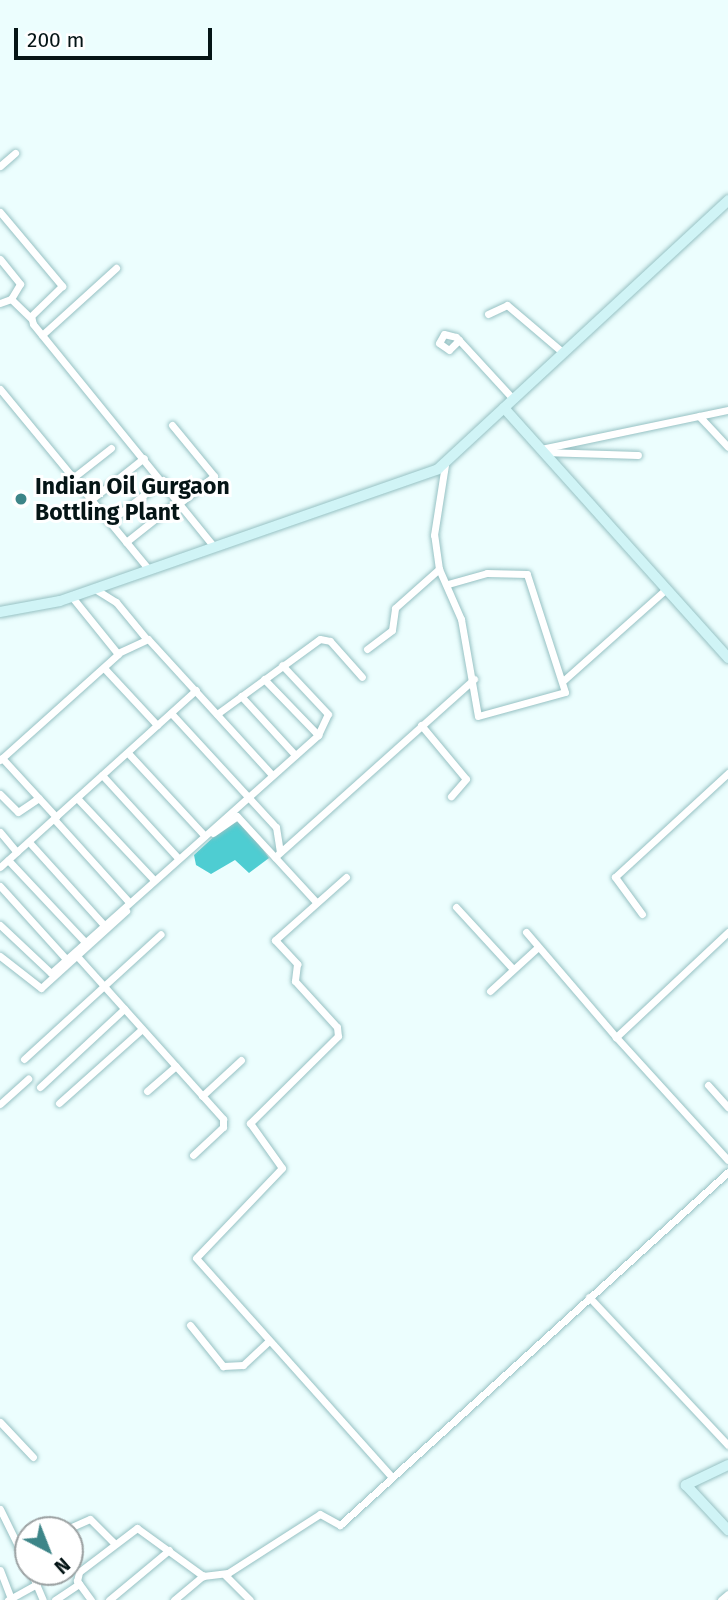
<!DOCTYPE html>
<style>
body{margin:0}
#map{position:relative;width:728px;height:1600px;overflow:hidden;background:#ecfefe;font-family:"Fira Sans",sans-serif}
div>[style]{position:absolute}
.water>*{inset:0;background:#4ecdd2}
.roads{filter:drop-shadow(0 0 2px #96c1c3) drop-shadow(0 0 2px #96c1c3)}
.street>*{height:7px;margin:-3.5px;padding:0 3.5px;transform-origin:3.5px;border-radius:3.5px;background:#fff}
.secondary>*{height:10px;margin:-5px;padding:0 5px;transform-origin:5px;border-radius:5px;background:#d0f4f6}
.dots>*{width:19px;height:19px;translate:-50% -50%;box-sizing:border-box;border:4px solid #fff;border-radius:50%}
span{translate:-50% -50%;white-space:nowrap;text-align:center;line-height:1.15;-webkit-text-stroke:6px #fff;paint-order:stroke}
.poi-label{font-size:23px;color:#051516;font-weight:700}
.left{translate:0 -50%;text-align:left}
.north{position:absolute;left:14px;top:1516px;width:70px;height:70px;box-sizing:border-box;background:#fff;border:2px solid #9ba1a2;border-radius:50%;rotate:138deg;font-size:19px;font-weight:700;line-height:28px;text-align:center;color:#051516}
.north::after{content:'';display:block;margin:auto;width:24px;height:32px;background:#3d8588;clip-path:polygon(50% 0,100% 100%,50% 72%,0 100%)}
.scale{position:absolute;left:14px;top:28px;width:198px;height:32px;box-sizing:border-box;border:4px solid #051516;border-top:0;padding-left:9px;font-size:21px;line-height:24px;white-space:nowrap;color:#051516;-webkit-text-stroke:5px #fff;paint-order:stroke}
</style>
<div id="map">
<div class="water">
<div style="clip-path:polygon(231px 821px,243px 822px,269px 858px,249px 873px,235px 860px,211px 874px,196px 865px,194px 855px)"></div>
</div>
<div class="roads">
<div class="street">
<div style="left:0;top:166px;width:20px;rotate:-41deg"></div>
<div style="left:0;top:212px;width:97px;rotate:50deg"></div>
<div style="left:62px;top:286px;width:43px;rotate:135.9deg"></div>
<div style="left:31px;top:316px;width:8px;rotate:76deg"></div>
<div style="left:33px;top:324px;width:287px;rotate:50.9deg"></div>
<div style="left:0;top:259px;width:32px;rotate:51deg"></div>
<div style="left:20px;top:284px;width:17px;rotate:121deg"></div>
<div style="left:0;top:303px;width:12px;rotate:-20deg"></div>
<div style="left:11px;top:299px;width:28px;rotate:44deg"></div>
<div style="left:488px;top:314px;width:21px;rotate:-25deg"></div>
<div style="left:507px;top:305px;width:71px;rotate:40.4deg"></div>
<div style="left:42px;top:335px;width:100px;rotate:-42.2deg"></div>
<div style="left:459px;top:340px;width:14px;rotate:135deg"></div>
<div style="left:449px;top:350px;width:12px;rotate:-145deg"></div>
<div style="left:439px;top:343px;width:10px;rotate:-61deg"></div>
<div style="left:444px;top:334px;width:12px;rotate:14deg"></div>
<div style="left:456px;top:337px;width:4px;rotate:45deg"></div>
<div style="left:459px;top:340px;width:80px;rotate:47.5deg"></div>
<div style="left:0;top:389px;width:234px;rotate:50.5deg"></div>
<div style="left:699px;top:416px;width:42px;rotate:46.9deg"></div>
<div style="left:172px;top:425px;width:66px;rotate:50.5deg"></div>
<div style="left:214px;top:476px;width:42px;rotate:141.8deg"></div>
<div style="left:541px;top:449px;width:191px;rotate:-11.8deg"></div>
<div style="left:543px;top:452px;width:95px;rotate:1.8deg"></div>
<div style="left:74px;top:477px;width:47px;rotate:-38.1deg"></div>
<div style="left:92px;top:499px;width:66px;rotate:-38.3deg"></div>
<div style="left:110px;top:521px;width:67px;rotate:-37.7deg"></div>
<div style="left:126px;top:542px;width:68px;rotate:-38.4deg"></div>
<div style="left:439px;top:569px;width:55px;rotate:66.3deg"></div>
<div style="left:461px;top:619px;width:98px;rotate:80.1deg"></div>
<div style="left:478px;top:716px;width:90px;rotate:-15.4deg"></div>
<div style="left:565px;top:692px;width:124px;rotate:-107.9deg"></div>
<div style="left:527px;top:574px;width:40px;rotate:-178.6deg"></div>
<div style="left:487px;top:573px;width:41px;rotate:164.2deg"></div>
<div style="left:95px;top:589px;width:25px;rotate:32deg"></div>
<div style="left:116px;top:602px;width:45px;rotate:50.4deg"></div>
<div style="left:367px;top:649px;width:31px;rotate:-37deg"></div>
<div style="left:392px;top:630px;width:22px;rotate:-82deg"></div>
<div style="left:395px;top:608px;width:59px;rotate:-41.6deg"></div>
<div style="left:439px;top:569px;width:34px;rotate:-98deg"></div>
<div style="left:434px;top:535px;width:71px;rotate:-81.1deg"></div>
<div style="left:118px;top:653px;width:33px;rotate:-25deg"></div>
<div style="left:148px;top:639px;width:184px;rotate:47.6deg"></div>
<div style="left:104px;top:668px;width:78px;rotate:47.1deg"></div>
<div style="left:264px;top:679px;width:78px;rotate:46deg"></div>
<div style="left:564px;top:680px;width:137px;rotate:-41.7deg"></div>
<div style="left:241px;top:696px;width:80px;rotate:47.5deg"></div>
<div style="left:171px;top:713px;width:155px;rotate:47.4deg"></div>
<div style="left:276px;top:827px;width:24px;rotate:81deg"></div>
<div style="left:217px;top:714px;width:127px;rotate:-36.1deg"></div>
<div style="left:320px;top:639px;width:10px;rotate:11deg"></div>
<div style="left:330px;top:641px;width:48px;rotate:48.4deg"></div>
<div style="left:421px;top:725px;width:70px;rotate:50.2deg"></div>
<div style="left:466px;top:779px;width:23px;rotate:131deg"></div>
<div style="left:128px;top:753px;width:112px;rotate:47.2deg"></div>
<div style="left:2px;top:758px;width:80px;rotate:47.5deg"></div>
<div style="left:0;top:760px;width:159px;rotate:-41.9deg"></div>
<div style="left:118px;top:654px;width:73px;rotate:-128.9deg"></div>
<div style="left:102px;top:775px;width:113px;rotate:47.5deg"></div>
<div style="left:0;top:794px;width:25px;rotate:45deg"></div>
<div style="left:18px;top:812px;width:25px;rotate:-34deg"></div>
<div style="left:77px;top:798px;width:112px;rotate:46.8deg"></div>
<div style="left:54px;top:819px;width:112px;rotate:47.9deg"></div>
<div style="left:0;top:832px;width:26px;rotate:50deg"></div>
<div style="left:213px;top:833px;width:29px;rotate:-35deg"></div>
<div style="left:237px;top:816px;width:117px;rotate:47.4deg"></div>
<div style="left:29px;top:842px;width:112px;rotate:47.9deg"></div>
<div style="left:275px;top:857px;width:267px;rotate:-41.8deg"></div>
<div style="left:8px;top:860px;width:112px;rotate:46.8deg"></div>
<div style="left:0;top:867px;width:264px;rotate:-42.1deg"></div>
<div style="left:346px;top:877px;width:95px;rotate:138.4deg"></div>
<div style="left:275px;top:940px;width:33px;rotate:47deg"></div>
<div style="left:297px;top:964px;width:17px;rotate:97deg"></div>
<div style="left:295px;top:981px;width:62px;rotate:47.6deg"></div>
<div style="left:337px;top:1027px;width:9px;rotate:84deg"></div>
<div style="left:338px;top:1036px;width:124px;rotate:135.3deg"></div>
<div style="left:250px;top:1123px;width:55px;rotate:54.6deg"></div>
<div style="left:282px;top:1168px;width:124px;rotate:133.7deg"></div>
<div style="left:196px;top:1258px;width:294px;rotate:48.2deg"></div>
<div style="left:0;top:886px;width:98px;rotate:47.9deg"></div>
<div style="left:456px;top:907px;width:84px;rotate:47.4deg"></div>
<div style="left:642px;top:914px;width:46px;rotate:-126.1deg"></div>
<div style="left:615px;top:877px;width:154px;rotate:-42.6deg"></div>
<div style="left:0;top:925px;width:70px;rotate:43.3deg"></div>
<div style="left:51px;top:973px;width:358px;rotate:-41.7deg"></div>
<div style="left:318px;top:735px;width:23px;rotate:-65deg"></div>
<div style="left:328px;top:714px;width:67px;rotate:-133.2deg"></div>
<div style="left:526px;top:932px;width:138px;rotate:49.4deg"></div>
<div style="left:728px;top:932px;width:154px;rotate:136.8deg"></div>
<div style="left:616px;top:1037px;width:166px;rotate:47.7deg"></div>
<div style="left:0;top:956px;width:52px;rotate:38deg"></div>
<div style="left:41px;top:988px;width:115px;rotate:-42.2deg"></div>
<div style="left:77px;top:956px;width:219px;rotate:48.1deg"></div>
<div style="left:223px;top:1119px;width:8px;rotate:90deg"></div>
<div style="left:223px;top:1127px;width:41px;rotate:137deg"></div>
<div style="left:490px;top:991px;width:65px;rotate:-42.5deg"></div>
<div style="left:24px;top:1059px;width:185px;rotate:-42.4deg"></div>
<div style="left:708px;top:1085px;width:30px;rotate:48deg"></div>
<div style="left:40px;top:1087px;width:115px;rotate:-42.9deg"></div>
<div style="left:147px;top:1091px;width:38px;rotate:-41deg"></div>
<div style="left:202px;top:1096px;width:53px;rotate:-42.7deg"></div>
<div style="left:59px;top:1103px;width:111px;rotate:-41.7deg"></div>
<div style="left:0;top:1104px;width:38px;rotate:-42deg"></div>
<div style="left:589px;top:1297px;width:203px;rotate:46.8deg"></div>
<div style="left:190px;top:1325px;width:53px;rotate:51.2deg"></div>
<div style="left:223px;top:1366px;width:20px;rotate:-3deg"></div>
<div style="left:243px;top:1365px;width:35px;rotate:-43deg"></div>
<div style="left:0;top:1422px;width:48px;rotate:46.7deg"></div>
<div style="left:0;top:1509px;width:64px;rotate:63.8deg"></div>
<div style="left:65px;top:1530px;width:27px;rotate:-24deg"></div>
<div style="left:90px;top:1519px;width:34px;rotate:45deg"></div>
<div style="left:0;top:1570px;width:30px;rotate:69deg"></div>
<div style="left:31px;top:1572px;width:30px;rotate:67deg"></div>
<div style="left:225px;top:1575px;width:35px;rotate:45deg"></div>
<div style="left:8px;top:1600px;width:33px;rotate:-29deg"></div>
<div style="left:55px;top:1600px;width:29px;rotate:-34deg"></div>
<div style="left:91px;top:1600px;width:24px;rotate:-126deg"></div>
<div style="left:77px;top:1581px;width:9px;rotate:-77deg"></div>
<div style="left:79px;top:1572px;width:73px;rotate:-37.2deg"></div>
<div style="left:137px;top:1528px;width:82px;rotate:36deg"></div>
<div style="left:109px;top:1600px;width:78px;rotate:-39.8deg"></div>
<div style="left:174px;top:1600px;width:38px;rotate:-40deg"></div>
<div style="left:203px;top:1576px;width:25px;rotate:-7deg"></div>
<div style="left:228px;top:1573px;width:109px;rotate:-32.7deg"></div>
<div style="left:320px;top:1514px;width:23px;rotate:29deg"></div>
<div style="left:340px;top:1525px;width:525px;rotate:-42.3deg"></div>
<div style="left:721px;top:1600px;width:9px;rotate:-41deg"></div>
</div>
<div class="secondary">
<div style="left:504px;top:408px;width:336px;rotate:48.1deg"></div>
<div style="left:0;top:612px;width:61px;rotate:-10.4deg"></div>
<div style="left:60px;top:601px;width:400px;rotate:-19.2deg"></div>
<div style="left:438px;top:469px;width:396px;rotate:-42.8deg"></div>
<div style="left:728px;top:1465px;width:47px;rotate:154.5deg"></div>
<div style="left:686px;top:1485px;width:62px;rotate:47deg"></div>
</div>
</div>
<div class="dots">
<div style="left:21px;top:499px;background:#3d8588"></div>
</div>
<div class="poi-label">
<span class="left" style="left:35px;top:499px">Indian Oil Gurgaon<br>Bottling Plant</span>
</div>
<div class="north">N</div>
<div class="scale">200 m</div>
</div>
